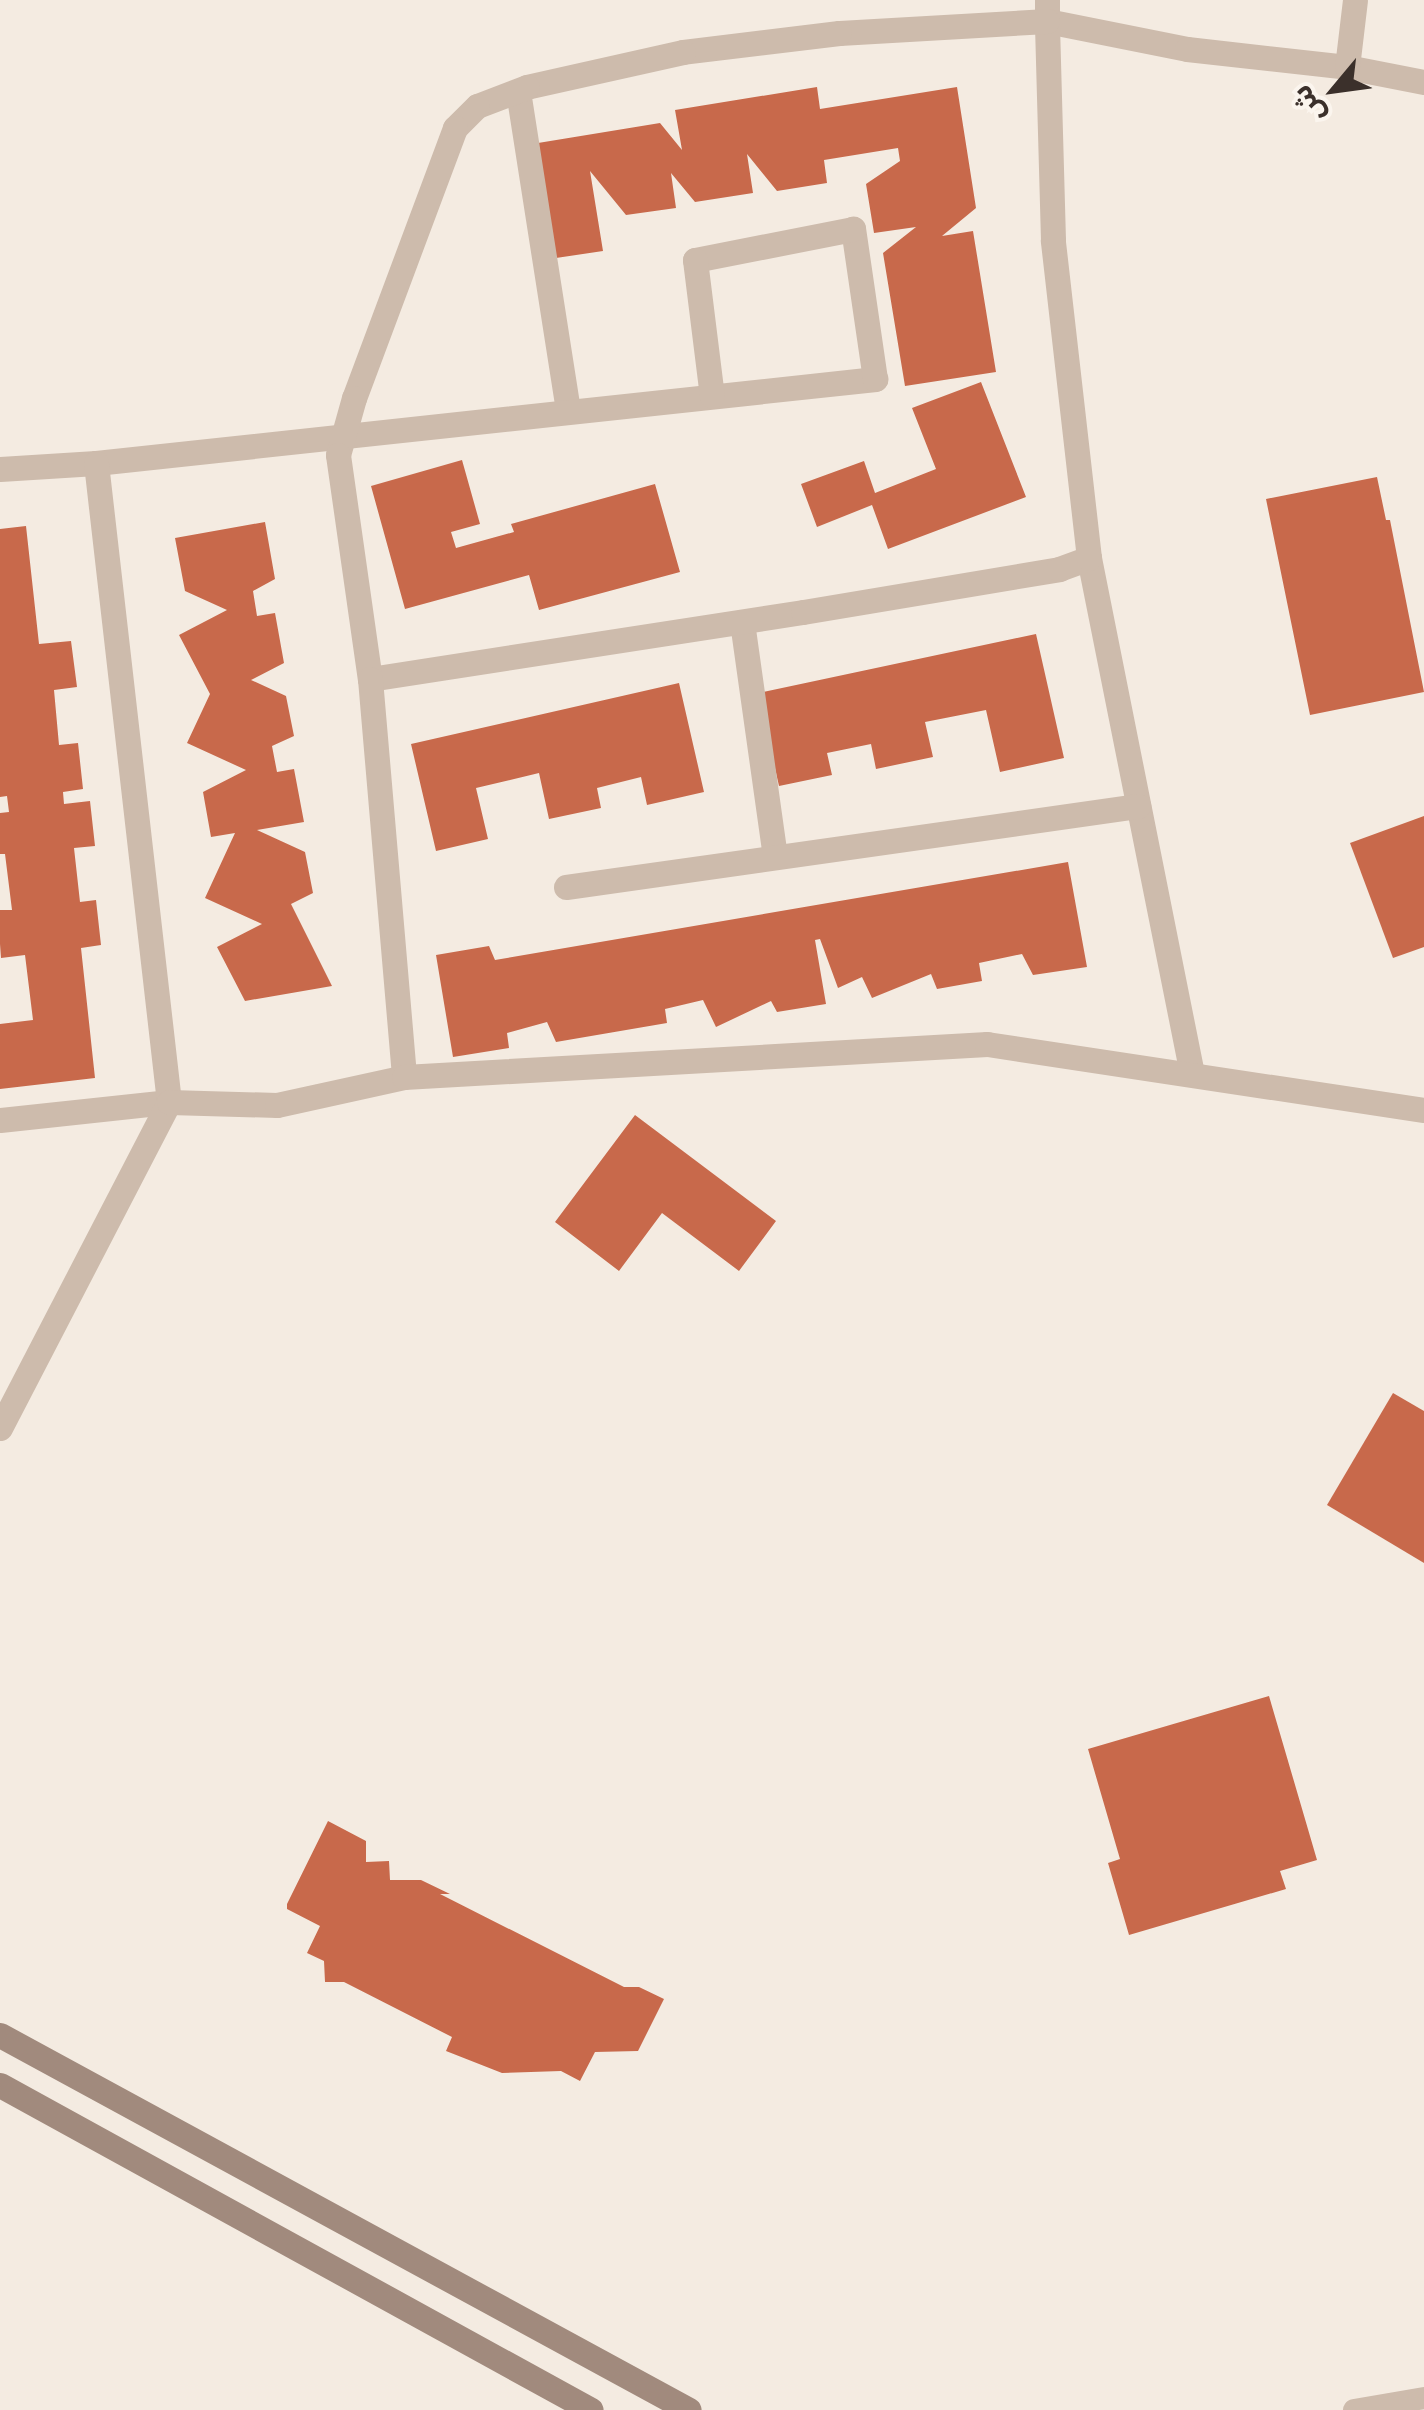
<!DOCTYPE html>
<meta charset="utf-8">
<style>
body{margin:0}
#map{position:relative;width:1424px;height:2410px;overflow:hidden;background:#f4ebe1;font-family:"Archivo Narrow","Noto Sans Arabic",sans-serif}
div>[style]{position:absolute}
.building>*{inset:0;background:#c8694b}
.lane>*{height:22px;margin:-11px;padding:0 11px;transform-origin:11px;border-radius:11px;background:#cdbbac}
.street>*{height:25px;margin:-12.5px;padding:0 12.5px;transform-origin:12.5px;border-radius:12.5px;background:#cdbbac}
.secondary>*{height:25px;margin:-12.5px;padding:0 12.5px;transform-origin:12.5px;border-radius:12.5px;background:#a18a7d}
span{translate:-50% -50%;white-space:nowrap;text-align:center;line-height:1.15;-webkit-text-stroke:8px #fbf5ee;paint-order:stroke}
.north{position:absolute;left:1284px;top:40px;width:100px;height:100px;-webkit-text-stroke:8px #fbf5ee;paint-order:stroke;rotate:241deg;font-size:28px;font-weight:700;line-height:40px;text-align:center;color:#3b302b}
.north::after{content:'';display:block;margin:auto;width:35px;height:45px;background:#3b302b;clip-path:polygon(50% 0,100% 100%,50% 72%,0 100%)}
</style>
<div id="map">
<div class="building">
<div style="clip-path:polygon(817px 87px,820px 109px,957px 87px,976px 208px,942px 236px,973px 231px,996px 372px,905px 386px,883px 253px,916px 227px,874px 233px,866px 184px,900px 161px,898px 148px,824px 160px,827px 183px,777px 191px,747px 154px,753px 193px,695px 202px,671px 173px,676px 208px,626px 215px,590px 171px,603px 251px,556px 258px,538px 143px,660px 123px,682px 150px,675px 110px)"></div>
<div style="clip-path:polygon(981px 382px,1026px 497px,888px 549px,872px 505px,817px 527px,801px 484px,864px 461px,875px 493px,936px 469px,912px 408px)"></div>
<div style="clip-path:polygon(462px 460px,480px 524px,451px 532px,456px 548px,514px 532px,511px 524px,655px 484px,680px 572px,539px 610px,529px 575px,405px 609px,371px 486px)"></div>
<div style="clip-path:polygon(1377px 477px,1386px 520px,1390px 520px,1424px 692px,1310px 715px,1266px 499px)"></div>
<div style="clip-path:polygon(265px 522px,275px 579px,253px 591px,257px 616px,275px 613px,284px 663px,251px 680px,286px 696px,294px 736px,272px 746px,277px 772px,294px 769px,304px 822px,257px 830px,305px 852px,313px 893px,291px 904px,332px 986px,245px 1001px,217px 947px,262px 924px,205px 898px,235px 833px,211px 837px,203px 792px,246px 770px,187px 743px,210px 694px,179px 635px,227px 610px,185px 591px,175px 538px)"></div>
<div style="clip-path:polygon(26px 526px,39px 644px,71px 641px,77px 687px,54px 690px,59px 745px,78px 743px,83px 789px,63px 792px,64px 804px,90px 801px,95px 846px,74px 848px,80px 902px,96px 900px,101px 945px,81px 948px,95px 1078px,0 1089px,0 1024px,33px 1020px,25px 955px,1px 958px,0 944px,0 910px,12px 910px,5px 854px,0 854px,0 813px,9px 812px,7px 796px,0 797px,0 529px)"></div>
<div style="clip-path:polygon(1036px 634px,1064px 758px,1000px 772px,986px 710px,925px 722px,933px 757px,876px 769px,871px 744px,827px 753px,832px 775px,779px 786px,758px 693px)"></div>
<div style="clip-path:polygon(679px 683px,704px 792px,647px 805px,641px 777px,597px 788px,601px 808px,549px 819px,539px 773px,476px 788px,488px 839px,436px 851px,411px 744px)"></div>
<div style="clip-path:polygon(1424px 816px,1424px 947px,1393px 958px,1350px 843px)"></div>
<div style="clip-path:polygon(1068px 862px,1087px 967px,1033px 975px,1022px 954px,979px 963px,982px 981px,937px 989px,931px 974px,872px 998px,862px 977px,838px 988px,820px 939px,815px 940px,826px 1004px,777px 1012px,771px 1001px,716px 1027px,703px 1000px,665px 1009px,667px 1023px,556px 1042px,547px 1022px,507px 1033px,509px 1048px,453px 1057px,436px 955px,489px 946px,495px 960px)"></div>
<div style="clip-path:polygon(635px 1115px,776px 1221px,739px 1271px,662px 1213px,619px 1271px,555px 1222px)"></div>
<div style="clip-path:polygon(1393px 1393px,1424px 1411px,1424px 1563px,1327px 1505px)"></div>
<div style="clip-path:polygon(1269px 1696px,1317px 1860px,1280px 1871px,1286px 1889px,1129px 1935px,1108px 1863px,1120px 1859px,1088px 1749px)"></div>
<div style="clip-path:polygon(328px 1821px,366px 1841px,366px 1862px,389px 1861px,390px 1880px,421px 1880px,450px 1894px,440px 1894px,624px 1987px,639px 1987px,664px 1999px,638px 2051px,595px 2052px,580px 2081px,561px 2071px,502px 2073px,446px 2051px,452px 2037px,344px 1982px,325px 1982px,324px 1961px,307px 1953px,320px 1926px,287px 1909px,287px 1904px)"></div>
</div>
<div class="lane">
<div style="left:1354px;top:2410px;width:71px;rotate:-9.7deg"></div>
</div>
<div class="street">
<div style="left:1047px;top:0;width:21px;rotate:90deg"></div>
<div style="left:1047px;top:21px;width:143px;rotate:11.3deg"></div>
<div style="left:1187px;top:49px;width:161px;rotate:6.4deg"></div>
<div style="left:1347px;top:67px;width:78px;rotate:11deg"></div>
<div style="left:1347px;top:67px;width:67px;rotate:-83.2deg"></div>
<div style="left:518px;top:91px;width:323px;rotate:81.1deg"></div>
<div style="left:0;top:469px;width:96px;rotate:-3.6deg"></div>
<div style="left:96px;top:463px;width:784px;rotate:-6.15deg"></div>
<div style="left:875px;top:379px;width:152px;rotate:-98.3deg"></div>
<div style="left:853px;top:229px;width:161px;rotate:168.9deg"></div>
<div style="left:695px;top:260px;width:137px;rotate:82.9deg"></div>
<div style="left:1089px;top:558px;width:526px;rotate:78.71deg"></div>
<div style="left:742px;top:622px;width:237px;rotate:82deg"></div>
<div style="left:370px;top:679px;width:438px;rotate:-8.8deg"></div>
<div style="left:803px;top:612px;width:260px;rotate:-9.5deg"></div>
<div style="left:1059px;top:569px;width:32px;rotate:-20deg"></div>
<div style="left:1089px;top:558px;width:320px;rotate:-96.5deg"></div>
<div style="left:1053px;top:240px;width:219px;rotate:-91.6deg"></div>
<div style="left:1047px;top:21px;width:208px;rotate:176.7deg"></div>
<div style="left:839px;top:33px;width:157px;rotate:173.1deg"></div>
<div style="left:683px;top:52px;width:160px;rotate:167.4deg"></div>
<div style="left:527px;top:87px;width:53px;rotate:159.2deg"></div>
<div style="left:477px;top:106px;width:31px;rotate:135deg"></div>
<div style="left:455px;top:128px;width:288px;rotate:110.5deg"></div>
<div style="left:354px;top:398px;width:59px;rotate:105.7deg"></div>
<div style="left:338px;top:455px;width:226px;rotate:81.9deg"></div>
<div style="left:370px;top:679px;width:399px;rotate:85.1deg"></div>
<div style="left:566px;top:887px;width:578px;rotate:-8.06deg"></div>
<div style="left:0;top:1120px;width:170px;rotate:-6.1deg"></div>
<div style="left:169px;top:1102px;width:643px;rotate:-96.52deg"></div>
<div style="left:0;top:1428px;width:367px;rotate:-62.6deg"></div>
<div style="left:169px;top:1102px;width:108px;rotate:1.6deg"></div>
<div style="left:277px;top:1105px;width:130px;rotate:-12.4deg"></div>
<div style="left:404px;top:1077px;width:584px;rotate:-3.24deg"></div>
<div style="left:987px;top:1044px;width:442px;rotate:8.6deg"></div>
</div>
<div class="secondary">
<div style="left:0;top:2035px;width:784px;rotate:28.56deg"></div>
<div style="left:0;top:2085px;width:674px;rotate:28.81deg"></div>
</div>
<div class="north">ش</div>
</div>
